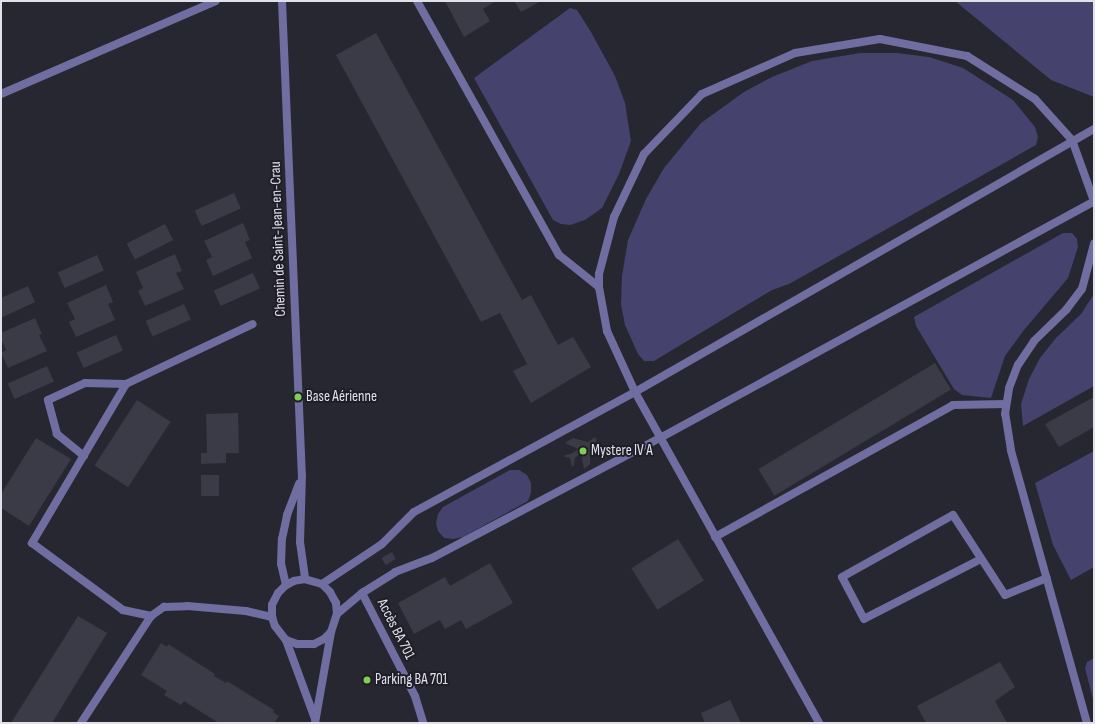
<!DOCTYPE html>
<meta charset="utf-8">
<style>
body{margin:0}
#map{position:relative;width:1095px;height:724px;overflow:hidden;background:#272732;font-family:"Sofia Sans Condensed",sans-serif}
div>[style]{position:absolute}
.green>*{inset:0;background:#45426d}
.building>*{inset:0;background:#3b3b47;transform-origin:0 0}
.service>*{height:8px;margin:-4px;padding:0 4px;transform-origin:4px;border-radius:4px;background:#706da1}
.minor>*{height:8px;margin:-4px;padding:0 4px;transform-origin:4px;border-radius:4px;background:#706da1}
.tertiary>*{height:8px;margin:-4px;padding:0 4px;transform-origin:4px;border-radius:4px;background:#706da1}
.dots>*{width:11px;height:11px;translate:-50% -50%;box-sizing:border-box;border:2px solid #1e1d28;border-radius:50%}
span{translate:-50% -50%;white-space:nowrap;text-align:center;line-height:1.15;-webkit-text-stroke:4px #1e1d28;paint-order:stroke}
.street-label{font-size:15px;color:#e1e1e9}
.poi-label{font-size:15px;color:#e1e1e9}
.left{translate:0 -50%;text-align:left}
.frame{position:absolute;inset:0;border:2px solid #e1e1e9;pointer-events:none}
</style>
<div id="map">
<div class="green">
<div style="clip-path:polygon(955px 1px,1094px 1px,1094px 97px,1051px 80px)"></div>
<div style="clip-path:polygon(570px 8px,577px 10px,591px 32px,615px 76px,625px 103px,631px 141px,619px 174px,602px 208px,585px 220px,570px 225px,561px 224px,553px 220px,474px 78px)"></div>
<div style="clip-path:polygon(860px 53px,897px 53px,929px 57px,963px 68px,1013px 100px,1035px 127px,1038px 137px,1036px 145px,789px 284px,772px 290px,654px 361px,644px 361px,638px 354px,625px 325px,621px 304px,622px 276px,628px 240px,646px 199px,664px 168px,701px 123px,744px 92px,772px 77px,812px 61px)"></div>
<div style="clip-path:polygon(1063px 233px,1072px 233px,1077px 239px,1078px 247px,1068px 278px,1024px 330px,1005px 356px,991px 398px,962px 395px,954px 389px,916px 326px,914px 317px)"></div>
<div style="clip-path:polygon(1094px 294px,1094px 386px,1023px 426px,1021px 404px,1029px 379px,1040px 358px,1056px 338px,1081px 314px)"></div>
<div style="clip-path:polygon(1094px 451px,1094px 567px,1071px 580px,1053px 545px,1035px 483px)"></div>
<div style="clip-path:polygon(510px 470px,519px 470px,527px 475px,531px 483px,531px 493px,528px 501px,463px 537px,453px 539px,444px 538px,438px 531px,436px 523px,438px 514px,443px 507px)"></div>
<div style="clip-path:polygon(1094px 658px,1094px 703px,1085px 668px,1087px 662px)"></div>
</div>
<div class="building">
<div style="clip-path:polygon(445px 1px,496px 1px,483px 9px,490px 21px,464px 37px)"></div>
<div style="clip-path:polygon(514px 1px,541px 1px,521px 12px)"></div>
<div style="clip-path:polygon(376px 33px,522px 300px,531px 295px,558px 345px,573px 337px,591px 367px,531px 403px,513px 371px,527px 364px,500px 313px,481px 322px,336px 55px)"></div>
<div style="left:234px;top:193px;width:17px;height:43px;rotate:66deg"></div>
<div style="clip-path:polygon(243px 223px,250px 240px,245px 242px,252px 258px,213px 276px,206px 260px,212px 257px,204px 241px)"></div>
<div style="left:165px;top:224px;width:18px;height:43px;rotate:63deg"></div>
<div style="clip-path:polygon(175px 254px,182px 271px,176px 273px,184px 289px,145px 306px,138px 291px,143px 288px,136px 272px)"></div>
<div style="left:97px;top:255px;width:17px;height:43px;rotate:66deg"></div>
<div style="left:253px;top:273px;width:17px;height:43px;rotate:66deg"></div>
<div style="clip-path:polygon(106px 285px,113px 302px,108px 304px,115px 320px,76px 337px,69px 322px,75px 319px,67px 303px)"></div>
<div style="clip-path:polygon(28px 286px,35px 302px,1px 318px,1px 298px)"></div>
<div style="left:184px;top:304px;width:17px;height:42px;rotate:66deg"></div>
<div style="clip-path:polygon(35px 318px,42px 334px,39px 335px,47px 351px,8px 368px,1px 353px,6px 350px,1px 339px,1px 333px)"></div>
<div style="left:116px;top:335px;width:17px;height:43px;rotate:66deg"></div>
<div style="left:935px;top:363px;width:31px;height:206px;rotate:59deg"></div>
<div style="left:47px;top:366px;width:17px;height:43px;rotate:66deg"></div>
<div style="clip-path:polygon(1094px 397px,1094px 427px,1059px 447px,1045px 424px)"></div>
<div style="left:137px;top:400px;width:40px;height:78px;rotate:33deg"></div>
<div style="clip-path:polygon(238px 413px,239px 453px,226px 453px,226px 463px,201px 464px,201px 453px,207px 453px,206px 414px)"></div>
<div style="clip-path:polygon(595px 437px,597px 441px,590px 446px,590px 464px,584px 469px,581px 453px,575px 458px,574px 465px,572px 467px,570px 458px,564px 457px,565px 455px,571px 454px,578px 449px,565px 443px,573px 438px,588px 442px)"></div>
<div style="clip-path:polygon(36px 438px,71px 459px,29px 526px,1px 508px,1px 494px)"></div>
<div style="left:219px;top:475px;width:21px;height:18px;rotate:90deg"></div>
<div style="left:678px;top:539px;width:49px;height:55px;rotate:58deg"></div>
<div style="left:392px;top:552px;width:8px;height:12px;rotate:60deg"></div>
<div style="clip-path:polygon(490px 563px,513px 603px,466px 629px,461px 620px,445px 629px,440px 620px,414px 634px,398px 603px,445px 577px,450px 586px)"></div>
<div style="clip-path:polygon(78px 616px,107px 633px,52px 723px,11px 723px)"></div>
<div style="clip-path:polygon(161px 643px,167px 647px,168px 644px,215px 674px,214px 676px,226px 683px,227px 681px,274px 710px,273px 712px,279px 716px,274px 723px,216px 723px,217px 722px,184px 701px,181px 705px,164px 695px,167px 691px,141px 675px)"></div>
<div style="clip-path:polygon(1000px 662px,1015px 687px,995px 701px,1007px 723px,926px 723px,917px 706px)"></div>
<div style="clip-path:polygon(730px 700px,741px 723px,705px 723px,701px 713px)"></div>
</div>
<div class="service">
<div style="left:1px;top:94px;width:234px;rotate:-23.4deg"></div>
<div style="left:715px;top:537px;width:272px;rotate:-29deg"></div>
<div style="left:953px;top:405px;width:53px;rotate:-1.1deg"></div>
<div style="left:981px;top:559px;width:131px;rotate:152.9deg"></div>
<div style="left:864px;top:619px;width:47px;rotate:-117.6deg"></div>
<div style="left:842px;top:577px;width:127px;rotate:-29.2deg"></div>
<div style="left:953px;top:515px;width:95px;rotate:57deg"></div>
<div style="left:1005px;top:595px;width:45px;rotate:-22deg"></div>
</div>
<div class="minor">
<div style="left:417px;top:1px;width:291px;rotate:60.8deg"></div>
<div style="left:559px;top:255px;width:51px;rotate:38.7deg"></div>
<div style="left:599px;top:287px;width:45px;rotate:79.7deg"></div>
<div style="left:607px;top:331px;width:67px;rotate:65.3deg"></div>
<div style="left:635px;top:392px;width:379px;rotate:60.9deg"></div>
<div style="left:599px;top:287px;width:13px;rotate:-90deg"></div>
<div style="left:599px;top:274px;width:59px;rotate:-75.3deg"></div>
<div style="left:614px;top:217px;width:70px;rotate:-64.5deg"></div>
<div style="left:644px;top:154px;width:83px;rotate:-46deg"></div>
<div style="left:702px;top:94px;width:102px;rotate:-23.8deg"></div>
<div style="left:795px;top:53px;width:86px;rotate:-9.4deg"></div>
<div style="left:880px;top:39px;width:89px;rotate:11.1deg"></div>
<div style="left:967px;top:56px;width:80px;rotate:32.3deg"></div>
<div style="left:1035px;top:99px;width:55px;rotate:47.9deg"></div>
<div style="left:1072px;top:140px;width:65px;rotate:70.2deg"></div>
<div style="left:126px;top:384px;width:185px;rotate:120.6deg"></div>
<div style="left:32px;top:543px;width:113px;rotate:36.4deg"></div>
<div style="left:123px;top:610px;width:29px;rotate:12deg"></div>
<div style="left:84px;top:456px;width:35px;rotate:-141deg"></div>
<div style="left:57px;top:434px;width:35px;rotate:-105deg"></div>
<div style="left:48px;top:400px;width:41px;rotate:-24.7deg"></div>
<div style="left:85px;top:383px;width:41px;rotate:1.4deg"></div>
<div style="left:126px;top:384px;width:140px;rotate:-25.3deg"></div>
<div style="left:322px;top:584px;width:72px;rotate:-33.7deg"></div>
<div style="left:382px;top:544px;width:45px;rotate:-45deg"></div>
<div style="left:414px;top:512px;width:251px;rotate:-28.5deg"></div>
<div style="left:635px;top:392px;width:529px;rotate:-29.81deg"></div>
<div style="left:362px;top:593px;width:116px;rotate:62.8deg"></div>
<div style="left:415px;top:696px;width:28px;rotate:73deg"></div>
<div style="left:337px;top:614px;width:33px;rotate:-40deg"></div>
<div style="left:362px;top:593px;width:39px;rotate:-32deg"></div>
<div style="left:395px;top:572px;width:40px;rotate:-21deg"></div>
<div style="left:432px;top:558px;width:258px;rotate:-27.8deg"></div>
<div style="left:660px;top:438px;width:494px;rotate:-28.6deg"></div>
<div style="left:81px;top:723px;width:128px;rotate:-56.8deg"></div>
<div style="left:151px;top:616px;width:16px;rotate:-35deg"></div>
<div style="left:164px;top:607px;width:23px;rotate:-2deg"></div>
<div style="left:187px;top:606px;width:59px;rotate:4.8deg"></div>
<div style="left:246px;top:611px;width:27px;rotate:13deg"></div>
<div style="left:1087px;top:723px;width:283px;rotate:-105.6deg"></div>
<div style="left:1011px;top:450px;width:36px;rotate:-99deg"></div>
<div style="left:1005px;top:414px;width:26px;rotate:-81deg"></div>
<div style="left:1009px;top:388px;width:25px;rotate:-69deg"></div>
<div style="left:1018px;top:365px;width:29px;rotate:-56deg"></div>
<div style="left:1034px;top:341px;width:45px;rotate:-44.1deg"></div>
<div style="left:1066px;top:310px;width:26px;rotate:-53deg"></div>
<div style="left:1082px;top:289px;width:47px;rotate:-75.1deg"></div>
</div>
<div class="tertiary">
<div style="left:282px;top:1px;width:474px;rotate:87.6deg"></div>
<div style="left:302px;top:475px;width:67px;rotate:91.7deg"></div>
<div style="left:300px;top:542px;width:37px;rotate:82deg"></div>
<div style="left:286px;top:585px;width:22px;rotate:-103deg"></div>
<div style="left:281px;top:564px;width:25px;rotate:-88deg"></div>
<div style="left:282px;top:539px;width:25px;rotate:-78deg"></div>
<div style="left:287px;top:515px;width:34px;rotate:-69deg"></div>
<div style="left:286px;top:640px;width:84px;rotate:69.8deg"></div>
<div style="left:315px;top:723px;width:92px;rotate:-80deg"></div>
<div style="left:331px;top:632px;width:19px;rotate:-72deg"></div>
<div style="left:337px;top:614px;width:11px;rotate:-95deg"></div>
<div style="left:336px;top:603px;width:13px;rotate:-119deg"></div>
<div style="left:330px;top:592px;width:11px;rotate:-135deg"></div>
<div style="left:322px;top:584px;width:18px;rotate:-164deg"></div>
<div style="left:305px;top:579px;width:11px;rotate:170deg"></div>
<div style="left:294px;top:581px;width:9px;rotate:153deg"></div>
<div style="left:286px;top:585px;width:11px;rotate:135deg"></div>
<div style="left:278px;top:593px;width:13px;rotate:117deg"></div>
<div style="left:272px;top:605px;width:12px;rotate:90deg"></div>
<div style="left:272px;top:617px;width:9px;rotate:72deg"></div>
<div style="left:275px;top:626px;width:18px;rotate:52deg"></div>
<div style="left:286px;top:640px;width:12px;rotate:20deg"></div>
<div style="left:297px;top:644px;width:17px"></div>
<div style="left:314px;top:644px;width:11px;rotate:-27deg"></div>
<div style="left:324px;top:639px;width:10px;rotate:-45deg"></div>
</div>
<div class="dots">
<div style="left:298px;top:397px;background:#7fd052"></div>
<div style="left:583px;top:451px;background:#7fd052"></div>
<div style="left:367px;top:680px;background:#7fd052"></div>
</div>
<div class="street-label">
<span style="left:278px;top:239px;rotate:-92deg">Chemin de Saint-Jean-en-Crau</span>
<span style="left:396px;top:629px;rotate:63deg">Accès BA 701</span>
</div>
<div class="poi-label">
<span class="left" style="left:306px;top:397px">Base Aérienne</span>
<span class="left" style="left:591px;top:451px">Mystere IV A</span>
<span class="left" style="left:375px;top:680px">Parking BA 701</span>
</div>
<div class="frame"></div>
</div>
